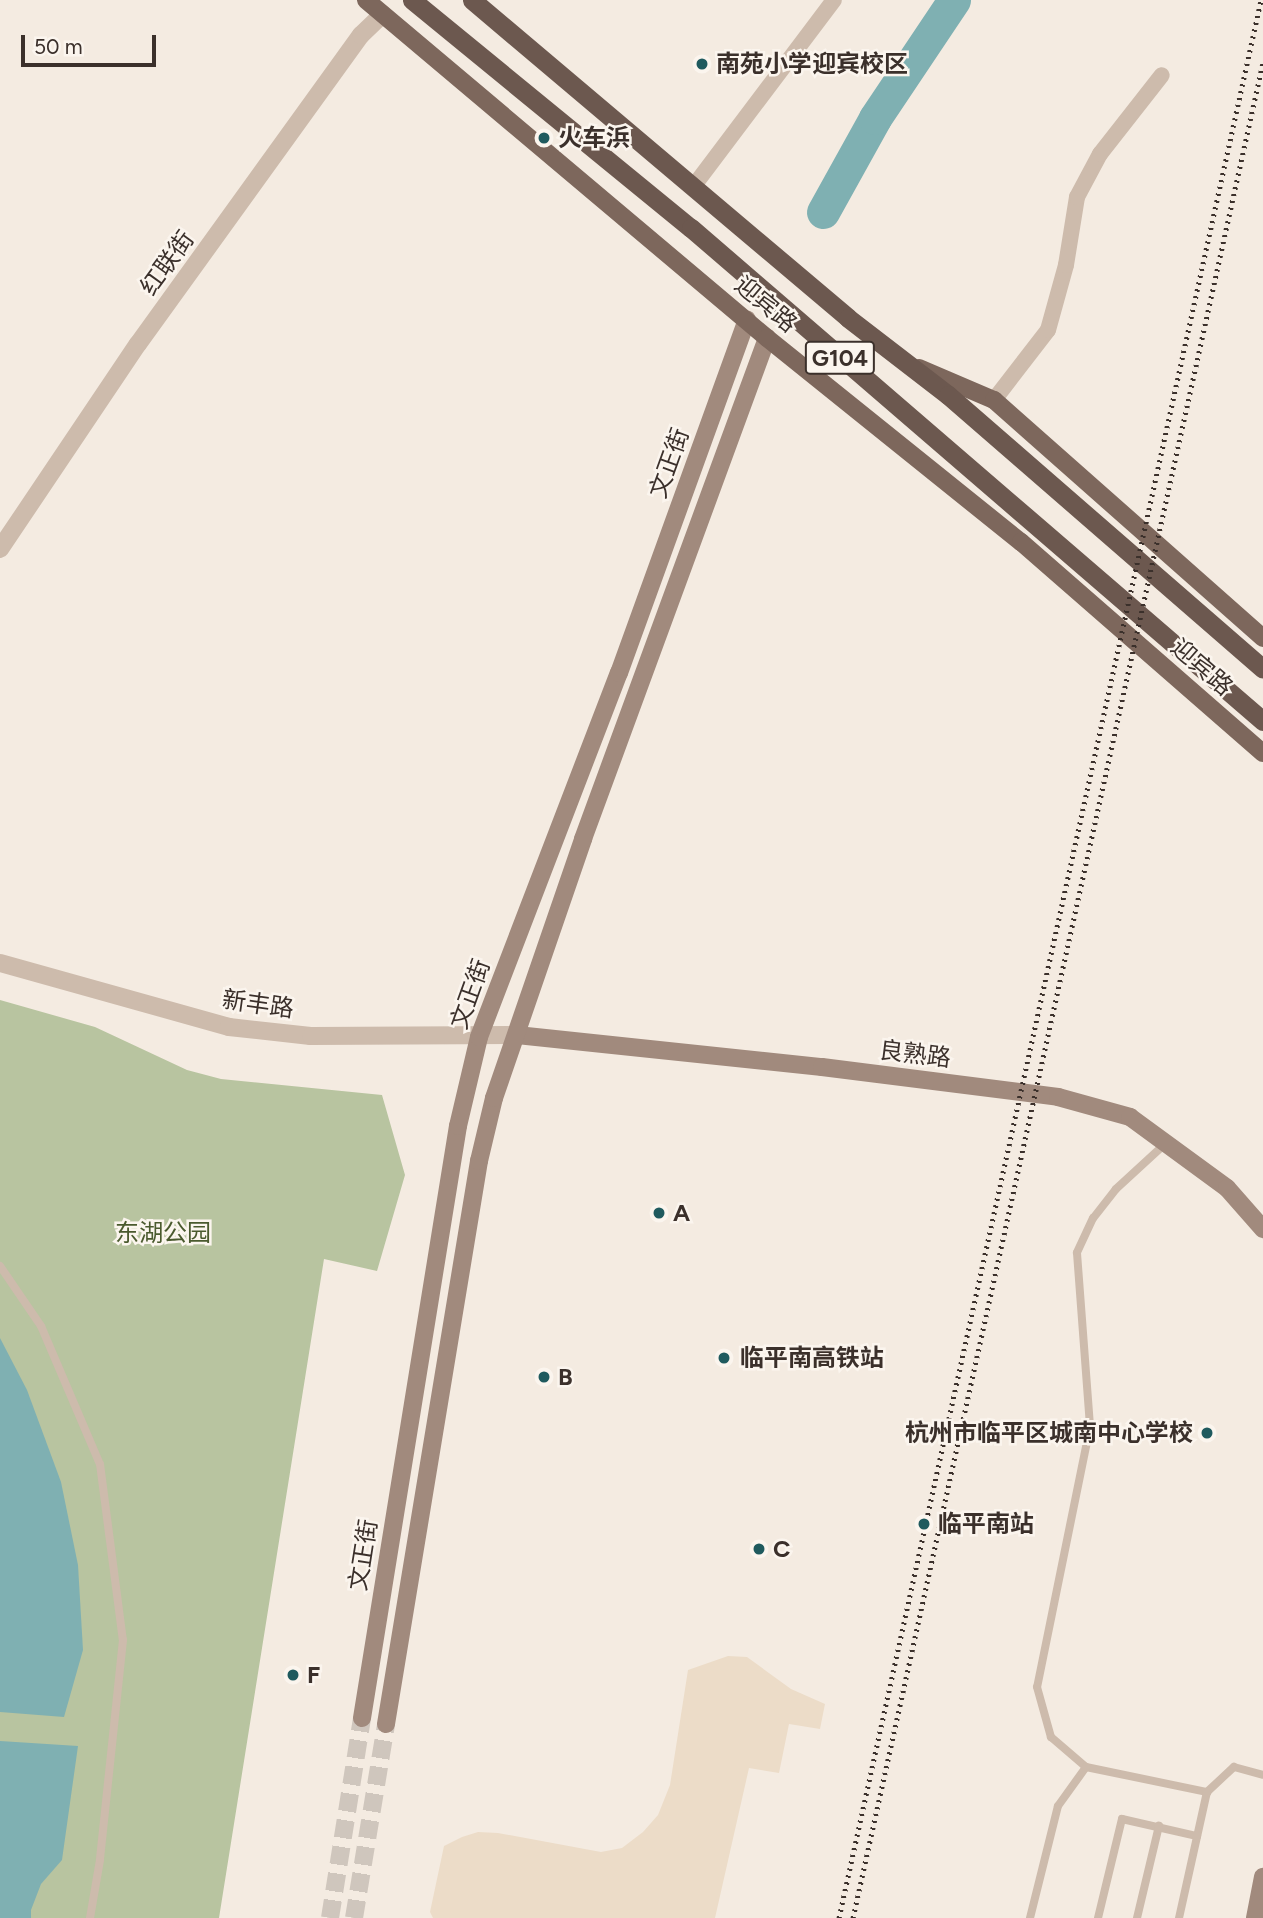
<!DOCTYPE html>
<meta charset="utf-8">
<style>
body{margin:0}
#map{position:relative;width:1263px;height:1918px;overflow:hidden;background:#f4ebe1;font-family:Figtree,"Noto Sans SC",sans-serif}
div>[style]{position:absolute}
.green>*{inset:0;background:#b8c4a0}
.plaza>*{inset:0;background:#ecdcc8}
.water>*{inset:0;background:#7fb0b2}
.river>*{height:33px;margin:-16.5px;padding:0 16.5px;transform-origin:16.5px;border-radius:16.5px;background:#7fb0b2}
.secondary-tunnel>*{height:18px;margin-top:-9px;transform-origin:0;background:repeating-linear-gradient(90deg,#cfc6bd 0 18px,transparent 0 27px)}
.service>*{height:8px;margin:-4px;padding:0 4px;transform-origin:4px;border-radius:4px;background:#cdbbac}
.minor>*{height:16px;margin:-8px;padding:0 8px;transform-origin:8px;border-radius:8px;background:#cdbbac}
.tertiary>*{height:18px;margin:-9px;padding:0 9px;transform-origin:9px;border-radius:9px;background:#cdbbac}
.secondary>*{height:18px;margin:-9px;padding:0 9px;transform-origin:9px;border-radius:9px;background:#a18a7d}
.primary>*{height:18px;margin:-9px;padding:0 9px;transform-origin:9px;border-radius:9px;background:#7d675c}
.trunk>*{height:19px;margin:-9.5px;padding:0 9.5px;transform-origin:9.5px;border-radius:9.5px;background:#6c584f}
.rail>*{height:5px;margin-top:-2.5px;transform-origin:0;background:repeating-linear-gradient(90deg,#3b302b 0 2px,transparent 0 7px)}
.dots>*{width:19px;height:19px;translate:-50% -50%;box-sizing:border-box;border:4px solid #fbf5ee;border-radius:50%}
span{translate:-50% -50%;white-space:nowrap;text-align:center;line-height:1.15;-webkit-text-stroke:5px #fbf5ee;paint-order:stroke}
.shield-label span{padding:2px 5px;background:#fbf5ee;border:2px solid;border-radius:5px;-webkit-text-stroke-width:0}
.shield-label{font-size:23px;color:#3b302b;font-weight:700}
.poi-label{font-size:24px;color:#3b302b;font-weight:700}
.left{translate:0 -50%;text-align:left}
.right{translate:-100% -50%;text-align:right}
.street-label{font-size:24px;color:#3b302b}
.park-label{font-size:24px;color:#4a5a2e}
.scale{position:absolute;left:21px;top:35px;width:135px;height:32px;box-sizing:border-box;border:4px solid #3b302b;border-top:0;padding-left:9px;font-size:21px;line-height:24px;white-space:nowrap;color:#3b302b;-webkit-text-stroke:5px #fbf5ee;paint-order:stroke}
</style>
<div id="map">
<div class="green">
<div style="clip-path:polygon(0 1000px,95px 1027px,187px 1070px,221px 1079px,382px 1095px,405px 1175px,377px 1271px,324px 1259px,219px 1918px,0 1918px)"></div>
</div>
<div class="plaza">
<div style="clip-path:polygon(728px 1656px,747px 1657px,791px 1689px,825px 1704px,820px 1729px,789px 1724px,779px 1773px,749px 1768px,715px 1918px,433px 1918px,430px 1912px,444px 1846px,462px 1837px,478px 1832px,498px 1833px,601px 1852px,622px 1848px,643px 1832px,658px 1815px,670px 1785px,688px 1670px)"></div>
</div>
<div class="water">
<div style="clip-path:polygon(0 1338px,27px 1390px,61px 1482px,78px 1565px,83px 1650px,64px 1717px,0 1712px)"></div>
<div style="clip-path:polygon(0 1741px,78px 1746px,62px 1860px,41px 1884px,31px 1910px,31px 1918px,0 1918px)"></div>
</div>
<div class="river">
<div style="left:823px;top:212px;width:107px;rotate:-61deg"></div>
<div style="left:875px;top:118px;width:142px;rotate:-56.2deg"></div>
</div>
<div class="secondary-tunnel">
<div style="left:330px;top:1918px;width:203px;rotate:-80.9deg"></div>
<div style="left:354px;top:1918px;width:197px;rotate:-80.6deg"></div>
</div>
<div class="service">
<div style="left:1166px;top:1143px;width:68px;rotate:137.4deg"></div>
<div style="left:1116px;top:1189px;width:37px;rotate:128deg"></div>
<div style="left:1093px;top:1218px;width:38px;rotate:115deg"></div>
<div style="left:1077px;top:1253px;width:174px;rotate:85.7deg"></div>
<div style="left:1090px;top:1427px;width:265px;rotate:101.5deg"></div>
<div style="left:1037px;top:1687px;width:52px;rotate:74.4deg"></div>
<div style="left:1051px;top:1737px;width:46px;rotate:40.6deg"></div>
<div style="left:1086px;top:1767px;width:124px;rotate:11.7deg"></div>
<div style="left:0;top:1266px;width:73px;rotate:55.7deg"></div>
<div style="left:41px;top:1326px;width:150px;rotate:66.9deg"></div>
<div style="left:100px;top:1464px;width:177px;rotate:82.6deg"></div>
<div style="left:123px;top:1640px;width:221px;rotate:96deg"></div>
<div style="left:100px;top:1860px;width:59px;rotate:99.8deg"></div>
<div style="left:1030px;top:1918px;width:115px;rotate:-76deg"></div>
<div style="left:1058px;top:1806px;width:48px;rotate:-54.3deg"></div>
<div style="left:1098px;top:1918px;width:102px;rotate:-76.4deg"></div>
<div style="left:1122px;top:1819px;width:77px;rotate:12.8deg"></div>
<div style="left:1137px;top:1918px;width:95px;rotate:-76.6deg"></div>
<div style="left:1179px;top:1918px;width:129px;rotate:-77.5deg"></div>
<div style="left:1207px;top:1792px;width:37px;rotate:-43deg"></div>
<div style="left:1234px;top:1767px;width:30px;rotate:15deg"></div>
</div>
<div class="minor">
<div style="left:693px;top:187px;width:234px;rotate:-53deg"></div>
<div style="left:994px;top:400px;width:88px;rotate:-52.4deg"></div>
<div style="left:1048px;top:330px;width:67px;rotate:-74.5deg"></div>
<div style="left:1066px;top:265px;width:69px;rotate:-80.8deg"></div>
<div style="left:1077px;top:197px;width:49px;rotate:-61.9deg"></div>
<div style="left:1100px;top:154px;width:100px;rotate:-51.9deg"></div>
</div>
<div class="tertiary">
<div style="left:0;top:549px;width:247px;rotate:-56.1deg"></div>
<div style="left:138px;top:344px;width:381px;rotate:-54.2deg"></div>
<div style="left:361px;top:35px;width:30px;rotate:-44deg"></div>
<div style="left:0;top:963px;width:238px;rotate:15.6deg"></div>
<div style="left:229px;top:1027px;width:82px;rotate:6.3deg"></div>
<div style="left:311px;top:1036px;width:206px;rotate:-0.3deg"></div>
</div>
<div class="secondary">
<div style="left:517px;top:1035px;width:307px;rotate:6deg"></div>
<div style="left:822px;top:1067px;width:238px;rotate:7.2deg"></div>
<div style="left:1058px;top:1097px;width:75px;rotate:15.5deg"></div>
<div style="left:1130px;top:1117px;width:120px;rotate:36.2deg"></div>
<div style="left:1227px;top:1188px;width:55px;rotate:48.7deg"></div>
<div style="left:362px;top:1718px;width:600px;rotate:-80.79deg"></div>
<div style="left:458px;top:1126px;width:91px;rotate:-76.7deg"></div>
<div style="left:479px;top:1037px;width:390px;rotate:-69deg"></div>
<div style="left:619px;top:673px;width:376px;rotate:-70.1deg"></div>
<div style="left:386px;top:1724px;width:571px;rotate:-80.62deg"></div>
<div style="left:479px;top:1161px;width:65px;rotate:-76.6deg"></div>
<div style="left:494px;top:1098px;width:274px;rotate:-71deg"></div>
<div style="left:583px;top:839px;width:534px;rotate:-69.83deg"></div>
<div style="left:1255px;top:1918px;width:42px;rotate:-79deg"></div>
</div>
<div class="primary">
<div style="left:366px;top:0;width:524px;rotate:40.13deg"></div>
<div style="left:767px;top:338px;width:326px;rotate:38.8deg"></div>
<div style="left:1021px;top:542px;width:321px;rotate:41.1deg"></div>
<div style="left:919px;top:368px;width:82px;rotate:23.1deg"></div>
<div style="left:994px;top:400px;width:359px;rotate:41.5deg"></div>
</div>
<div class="trunk">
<div style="left:412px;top:0;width:360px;rotate:39.3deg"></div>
<div style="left:691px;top:228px;width:755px;rotate:40.76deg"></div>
<div style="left:472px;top:0;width:492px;rotate:40.2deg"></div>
<div style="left:848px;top:318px;width:126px;rotate:37.6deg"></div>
<div style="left:948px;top:395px;width:417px;rotate:41deg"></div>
</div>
<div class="rail">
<div style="left:839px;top:1918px;width:1964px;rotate:-77.59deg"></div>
<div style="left:853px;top:1918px;width:1900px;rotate:-77.54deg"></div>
</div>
<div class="dots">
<div style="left:702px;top:64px;background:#1f5a5e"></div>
<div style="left:544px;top:138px;background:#1f5a5e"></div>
<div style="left:659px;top:1213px;background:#1f5a5e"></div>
<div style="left:724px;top:1358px;background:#1f5a5e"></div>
<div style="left:544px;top:1377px;background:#1f5a5e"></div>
<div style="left:1207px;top:1433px;background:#1f5a5e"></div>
<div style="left:924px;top:1524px;background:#1f5a5e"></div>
<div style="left:759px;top:1549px;background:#1f5a5e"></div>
<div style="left:293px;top:1675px;background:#1f5a5e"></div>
</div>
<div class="shield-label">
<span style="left:840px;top:358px">G104</span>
</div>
<div class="poi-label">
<span class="left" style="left:716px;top:64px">南苑小学迎宾校区</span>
<span class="left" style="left:558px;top:138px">火车浜</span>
<span class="left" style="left:673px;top:1213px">A</span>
<span class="left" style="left:740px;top:1358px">临平南高铁站</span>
<span class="left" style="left:558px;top:1377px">B</span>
<span class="right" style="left:1193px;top:1433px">杭州市临平区城南中心学校</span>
<span class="left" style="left:938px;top:1524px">临平南站</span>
<span class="left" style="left:773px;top:1549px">C</span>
<span class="left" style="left:307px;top:1675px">F</span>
</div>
<div class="street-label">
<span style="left:167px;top:263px;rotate:-54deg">红联街</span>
<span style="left:766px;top:304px;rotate:40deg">迎宾路</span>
<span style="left:669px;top:463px;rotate:-70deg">文正街</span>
<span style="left:1202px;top:667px;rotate:41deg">迎宾路</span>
<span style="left:470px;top:994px;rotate:-70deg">文正街</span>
<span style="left:258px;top:1004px;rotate:8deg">新丰路</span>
<span style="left:915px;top:1054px;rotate:7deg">良熟路</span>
<span style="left:363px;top:1555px;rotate:-81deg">文正街</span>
</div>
<div class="park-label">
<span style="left:163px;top:1233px">东湖公园</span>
</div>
<div class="scale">50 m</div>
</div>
